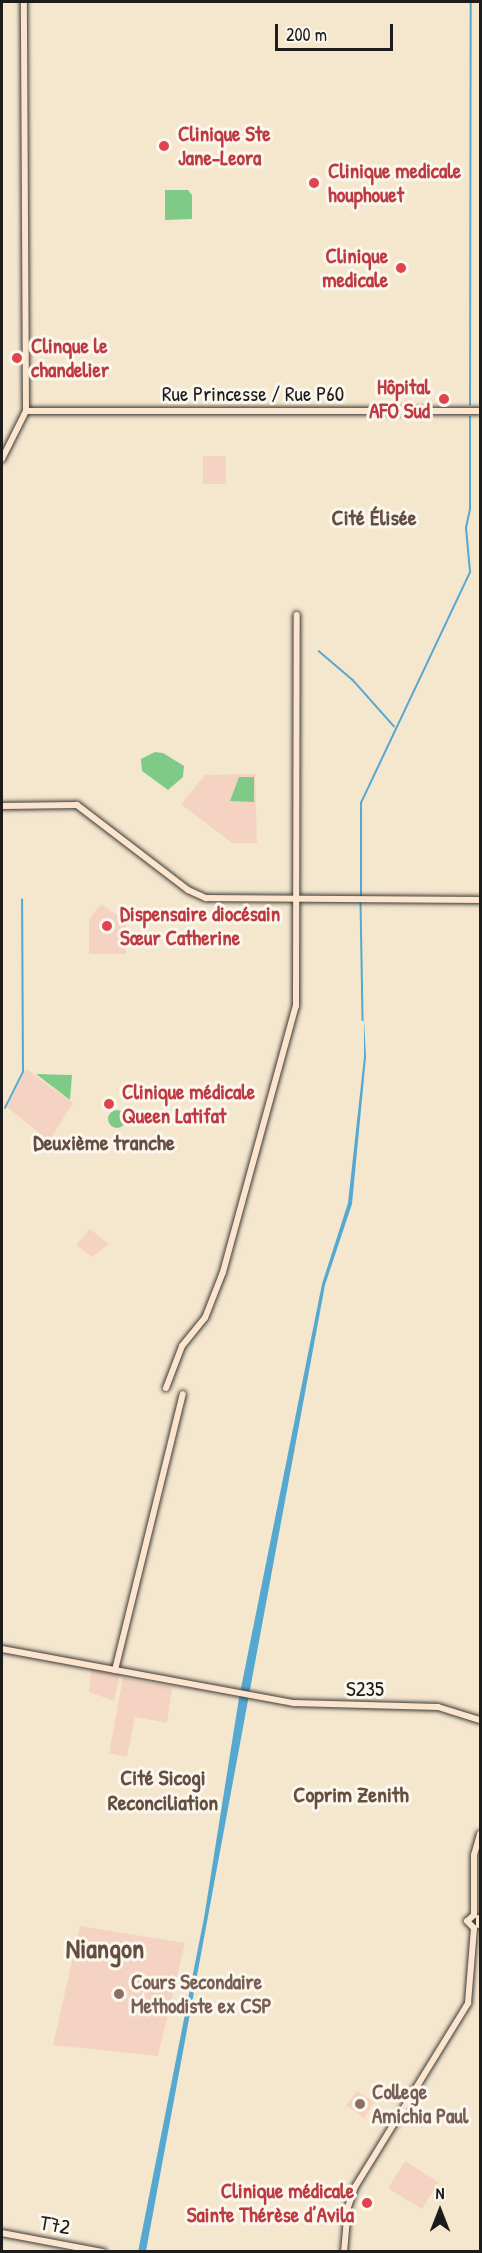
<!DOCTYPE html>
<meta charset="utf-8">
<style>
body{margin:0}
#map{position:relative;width:482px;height:2253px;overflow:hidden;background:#f5e7ce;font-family:"Patrick Hand",sans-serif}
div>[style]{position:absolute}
.built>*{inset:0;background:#f5d3c2;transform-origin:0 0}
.green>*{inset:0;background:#7fca87}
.round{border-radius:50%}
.water>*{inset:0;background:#55a8d0}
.stream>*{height:1.5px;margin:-0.75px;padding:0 0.75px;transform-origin:0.75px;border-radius:0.75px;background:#55a8d0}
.roads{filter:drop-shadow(0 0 2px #3d3a37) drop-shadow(0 0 2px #3d3a37)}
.secondary>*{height:6px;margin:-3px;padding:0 3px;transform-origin:3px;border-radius:3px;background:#fce5cf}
.dots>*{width:16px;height:16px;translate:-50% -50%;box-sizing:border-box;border:3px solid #fbf7ec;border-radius:50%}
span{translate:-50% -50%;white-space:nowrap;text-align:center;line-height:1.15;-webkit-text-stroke:6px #fbf7ec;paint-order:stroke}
.health-label{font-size:21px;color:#be3a42;font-weight:700}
.left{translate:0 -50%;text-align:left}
.right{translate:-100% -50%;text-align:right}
.street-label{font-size:21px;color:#1c1c1c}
.education-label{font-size:21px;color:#785e54;font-weight:700}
.neighbourhood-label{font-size:22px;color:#644e42;font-weight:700}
.district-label{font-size:27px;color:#644e42;font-weight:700}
.frame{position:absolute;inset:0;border:3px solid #1c1c1c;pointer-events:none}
.north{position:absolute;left:410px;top:2181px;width:60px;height:60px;-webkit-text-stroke:4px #fbf7ec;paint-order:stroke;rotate:0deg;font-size:16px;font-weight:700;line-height:24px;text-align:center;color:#1c1c1c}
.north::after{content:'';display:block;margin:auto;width:21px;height:27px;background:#1c1c1c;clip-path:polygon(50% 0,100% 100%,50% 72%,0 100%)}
.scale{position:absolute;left:275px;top:24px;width:118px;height:27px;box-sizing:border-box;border:3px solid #1c1c1c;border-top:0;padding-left:8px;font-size:18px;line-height:21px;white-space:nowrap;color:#1c1c1c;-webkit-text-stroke:4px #fbf7ec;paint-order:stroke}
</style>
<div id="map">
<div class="built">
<div style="left:226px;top:456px;width:28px;height:23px;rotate:90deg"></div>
<div style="clip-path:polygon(255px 774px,257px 843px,232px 843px,181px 804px,205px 775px)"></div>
<div style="clip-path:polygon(101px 904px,126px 921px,126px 954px,89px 954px,89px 919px)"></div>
<div style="clip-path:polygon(26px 1069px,73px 1103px,49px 1141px,7px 1107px)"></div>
<div style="clip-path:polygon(90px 1229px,109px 1244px,92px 1257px,76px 1245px)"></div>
<div style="clip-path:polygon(91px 1669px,120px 1674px,114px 1701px,89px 1692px)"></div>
<div style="clip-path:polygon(123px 1678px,172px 1687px,167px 1723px,135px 1717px,127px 1757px,109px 1753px)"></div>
<div style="clip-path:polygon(80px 1926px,185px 1943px,158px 2056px,53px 2045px)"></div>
<div style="clip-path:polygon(357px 2091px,374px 2102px,364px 2118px,346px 2105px)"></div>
<div style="left:405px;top:2161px;width:40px;height:32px;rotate:32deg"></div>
</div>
<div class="green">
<div style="clip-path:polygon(165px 190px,188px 190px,192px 195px,192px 219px,165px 220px)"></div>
<div style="clip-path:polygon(155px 752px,163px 753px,184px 766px,183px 777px,168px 790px,142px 771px,141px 759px)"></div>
<div style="clip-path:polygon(239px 777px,254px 777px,254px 802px,230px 801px)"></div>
<div style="clip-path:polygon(36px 1074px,72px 1075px,70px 1100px)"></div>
<div class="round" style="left:108px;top:1110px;width:18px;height:18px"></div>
</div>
<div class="water">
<div style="clip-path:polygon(364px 1018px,366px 1057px,352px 1204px,325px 1285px,146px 2251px,138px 2252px,204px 1918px,239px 1698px,322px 1284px,348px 1203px,364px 1057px)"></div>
</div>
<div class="stream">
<div style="left:470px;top:405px;width:403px;rotate:-89.9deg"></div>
<div style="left:319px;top:651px;width:45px;rotate:40.5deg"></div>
<div style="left:353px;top:680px;width:62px;rotate:48.3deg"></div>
<div style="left:361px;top:897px;width:94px;rotate:-90deg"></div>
<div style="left:361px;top:803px;width:255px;rotate:-64.7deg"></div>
<div style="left:470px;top:572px;width:44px;rotate:-95.2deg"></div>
<div style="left:466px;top:528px;width:19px;rotate:-78deg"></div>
<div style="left:470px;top:509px;width:92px;rotate:-90deg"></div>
<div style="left:361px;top:902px;width:118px;rotate:89deg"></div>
<div style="left:5px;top:1108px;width:40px;rotate:-63.4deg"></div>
<div style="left:23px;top:1072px;width:172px;rotate:-90.3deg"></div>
</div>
<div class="roads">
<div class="secondary">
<div style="left:26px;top:411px;width:454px"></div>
<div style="left:2px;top:459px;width:54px;rotate:-63.4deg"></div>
<div style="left:26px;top:411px;width:409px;rotate:-90.3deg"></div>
<div style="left:2px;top:806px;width:75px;rotate:-0.8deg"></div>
<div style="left:77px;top:805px;width:140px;rotate:37.4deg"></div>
<div style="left:188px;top:890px;width:20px;rotate:24deg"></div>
<div style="left:206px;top:898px;width:274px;rotate:0.4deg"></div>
<div style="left:166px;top:1388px;width:45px;rotate:-69.1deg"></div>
<div style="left:182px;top:1346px;width:36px;rotate:-51deg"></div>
<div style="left:205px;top:1318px;width:49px;rotate:-68.6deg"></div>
<div style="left:223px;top:1272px;width:276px;rotate:-74.7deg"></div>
<div style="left:296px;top:1006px;width:391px;rotate:-89.9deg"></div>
<div style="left:2px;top:1649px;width:297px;rotate:10.5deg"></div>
<div style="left:294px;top:1703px;width:144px;rotate:1.6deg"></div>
<div style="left:438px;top:1707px;width:44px;rotate:17.2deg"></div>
<div style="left:115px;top:1670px;width:284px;rotate:-76.2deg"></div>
<div style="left:474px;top:1915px;width:60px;rotate:-90deg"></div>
<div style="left:474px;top:1855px;width:22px;rotate:-74deg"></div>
<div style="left:474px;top:1915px;width:9px;rotate:139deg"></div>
<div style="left:467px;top:1921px;width:10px;rotate:45deg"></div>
<div style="left:479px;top:1918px;width:7px;rotate:90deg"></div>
<div style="left:2px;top:2233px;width:103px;rotate:10.7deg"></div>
<div style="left:344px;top:2252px;width:45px;rotate:-84.9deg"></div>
<div style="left:348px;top:2207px;width:21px;rotate:-71deg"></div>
<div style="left:355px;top:2187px;width:216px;rotate:-58.4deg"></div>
<div style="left:468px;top:2003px;width:75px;rotate:-85.4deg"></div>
</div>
</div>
<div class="dots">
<div style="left:164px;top:146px;background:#e0444e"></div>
<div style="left:314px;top:183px;background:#e0444e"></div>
<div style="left:401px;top:268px;background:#e0444e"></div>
<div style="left:17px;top:358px;background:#e0444e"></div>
<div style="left:444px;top:399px;background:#e0444e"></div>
<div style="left:107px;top:926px;background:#e0444e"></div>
<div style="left:109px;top:1104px;background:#e0444e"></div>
<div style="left:119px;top:1994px;background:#8d6e63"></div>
<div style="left:360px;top:2104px;background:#8d6e63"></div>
<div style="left:367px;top:2203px;background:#e0444e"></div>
</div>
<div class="health-label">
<span class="left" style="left:178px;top:146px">Clinique Ste<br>Jane-Leora</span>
<span class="left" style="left:328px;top:183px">Clinique medicale<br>houphouet</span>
<span class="right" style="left:388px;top:268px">Clinique<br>medicale</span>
<span class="left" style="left:31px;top:358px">Clinque le<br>chandelier</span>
<span class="right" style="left:430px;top:399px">Hôpital<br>AFO Sud</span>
<span class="left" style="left:120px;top:926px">Dispensaire diocésain<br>Sœur Catherine</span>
<span class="left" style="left:122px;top:1104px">Clinique médicale<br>Queen Latifat</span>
<span class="right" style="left:354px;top:2203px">Clinique médicale<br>Sainte Thérèse d’Avila</span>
</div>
<div class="street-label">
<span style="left:253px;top:394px">Rue Princesse / Rue P60</span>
<span style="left:365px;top:1689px">S235</span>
<span style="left:55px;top:2225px;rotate:10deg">T72</span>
</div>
<div class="education-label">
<span class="left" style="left:131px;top:1994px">Cours Secondaire<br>Methodiste ex CSP</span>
<span class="left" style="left:372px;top:2104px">College<br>Amichia Paul</span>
</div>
<div class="neighbourhood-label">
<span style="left:374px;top:518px">Cité Élisée</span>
<span style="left:104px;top:1143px">Deuxième tranche</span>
<span style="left:163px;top:1790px">Cité Sicogi<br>Reconciliation</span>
<span style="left:351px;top:1795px">Coprim Zenith</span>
</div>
<div class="district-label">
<span style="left:105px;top:1949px">Niangon</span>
</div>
<div class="frame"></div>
<div class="north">N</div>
<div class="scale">200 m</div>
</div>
